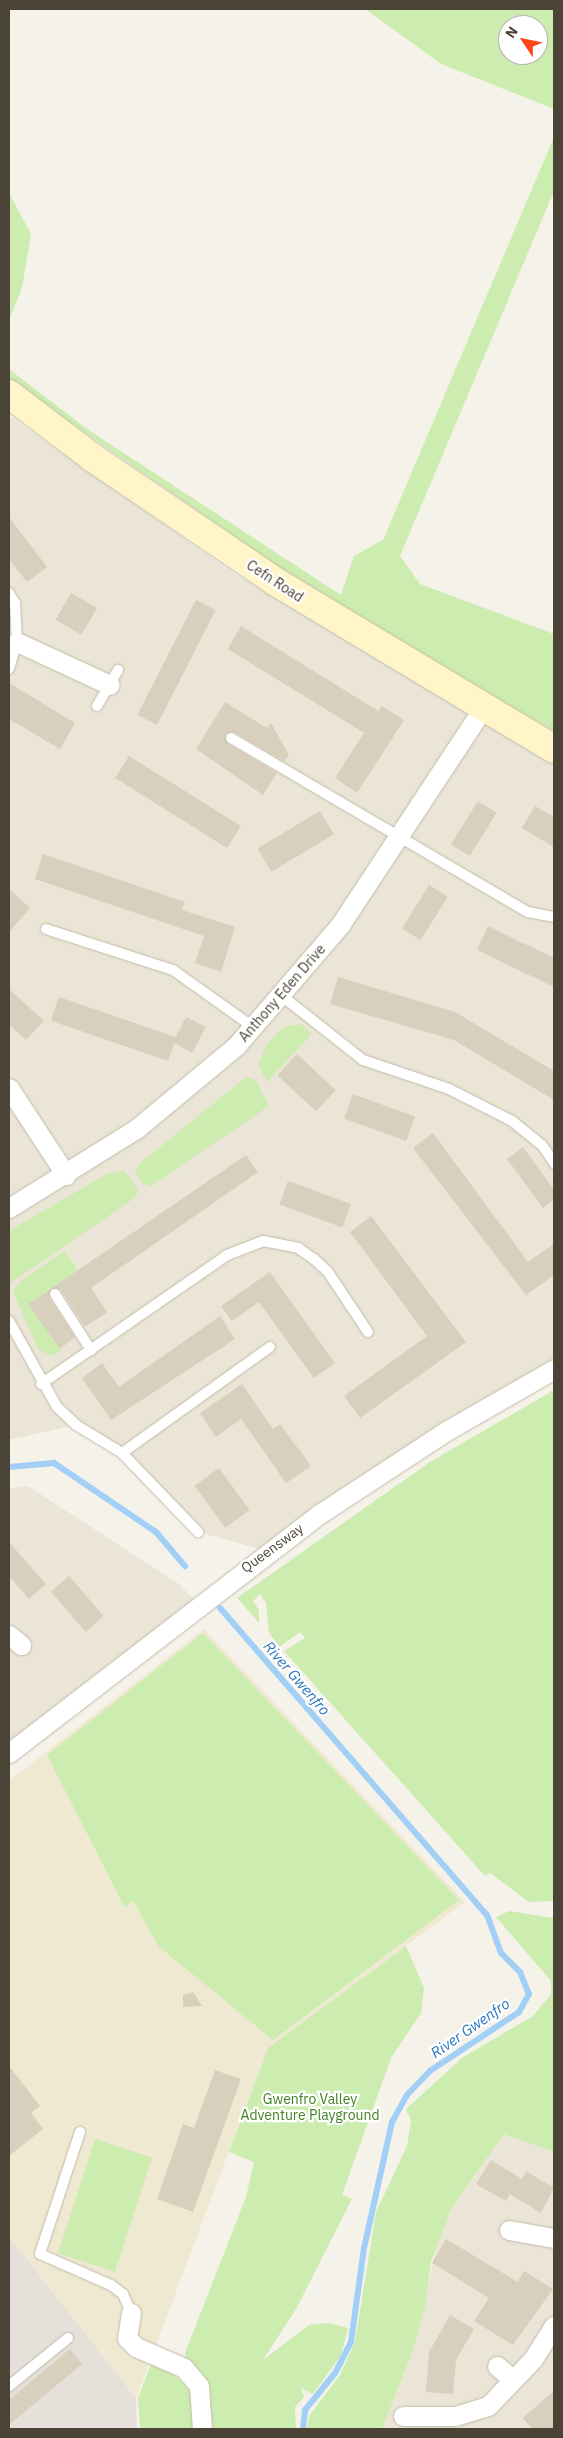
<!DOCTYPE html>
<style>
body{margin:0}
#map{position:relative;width:563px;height:2438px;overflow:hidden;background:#f5f2e9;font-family:"IBM Plex Sans",sans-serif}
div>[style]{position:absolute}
.residential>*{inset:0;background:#eae5d6}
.industrial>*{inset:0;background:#e5e1da}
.education>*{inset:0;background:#efe9d2}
.green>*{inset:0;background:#cdecaf;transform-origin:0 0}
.stream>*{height:6px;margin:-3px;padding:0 3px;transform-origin:3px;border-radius:3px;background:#a1cff6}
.building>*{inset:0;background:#d8cfbd;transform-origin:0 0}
.roads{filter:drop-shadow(0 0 1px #c2bbaa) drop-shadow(0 0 1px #c2bbaa)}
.lane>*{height:10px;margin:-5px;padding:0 5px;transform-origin:5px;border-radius:5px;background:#fff}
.street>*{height:19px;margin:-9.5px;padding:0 9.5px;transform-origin:9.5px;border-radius:9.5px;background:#fff}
.secondary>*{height:28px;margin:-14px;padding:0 14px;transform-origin:14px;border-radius:14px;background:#fff5c9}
span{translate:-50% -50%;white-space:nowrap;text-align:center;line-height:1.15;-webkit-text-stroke:4.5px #fff;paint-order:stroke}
.street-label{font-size:14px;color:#4a4336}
.park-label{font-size:14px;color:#428124}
.water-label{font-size:15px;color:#2776bf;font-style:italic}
.frame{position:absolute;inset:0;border:10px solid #4a4336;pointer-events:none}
.north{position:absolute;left:498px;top:15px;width:50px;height:50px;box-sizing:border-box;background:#fff;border:1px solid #b7b4af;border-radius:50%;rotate:304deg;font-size:14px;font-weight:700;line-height:20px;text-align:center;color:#4a4336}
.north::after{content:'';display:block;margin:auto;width:18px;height:22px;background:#ff4616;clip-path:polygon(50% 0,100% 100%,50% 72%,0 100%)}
</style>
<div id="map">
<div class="residential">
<div style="clip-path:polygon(9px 416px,236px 575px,554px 749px,554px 1369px,267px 1551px,198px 1532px,122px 1453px,76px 1425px,9px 1440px)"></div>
<div style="clip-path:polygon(28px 1486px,179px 1584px,198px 1604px,9px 1754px,9px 1488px)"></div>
<div style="clip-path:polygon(504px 2134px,554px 2152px,554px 2429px,382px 2429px,411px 2356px,438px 2240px,451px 2209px)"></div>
</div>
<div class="industrial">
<div style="clip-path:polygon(9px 2236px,136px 2398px,137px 2429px,9px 2429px)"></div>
</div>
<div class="education">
<div style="clip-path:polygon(204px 1629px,465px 1902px,268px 2048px,136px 2398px,9px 2236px,9px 1781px)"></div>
</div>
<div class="green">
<div style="clip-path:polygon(evenodd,365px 9px,554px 9px,554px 109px,441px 64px,365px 9px,508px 25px,538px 25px,538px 55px,508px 55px,508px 25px)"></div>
<div style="clip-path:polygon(554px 137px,554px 191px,400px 556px,420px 584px,554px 634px,554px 731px,342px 611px,9px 380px,9px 369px,87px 429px,341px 595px,354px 556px,383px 540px)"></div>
<div style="clip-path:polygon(9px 193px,31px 234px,22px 288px,9px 320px)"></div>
<div style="clip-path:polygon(300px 1024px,312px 1034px,267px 1082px,258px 1065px,267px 1044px,284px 1027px)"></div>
<div style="clip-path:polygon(246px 1077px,256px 1080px,269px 1106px,151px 1186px,142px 1183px,135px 1172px,138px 1165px)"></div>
<div style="clip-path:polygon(124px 1170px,138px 1190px,136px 1197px,9px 1284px,9px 1231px,107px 1174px)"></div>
<div style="clip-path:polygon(64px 1251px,78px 1270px,28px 1304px,61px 1351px,51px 1356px,38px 1349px,13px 1292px,20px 1282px)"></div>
<div style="clip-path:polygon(554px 1390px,554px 1901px,529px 1902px,490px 1873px,485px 1876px,284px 1651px,305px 1638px,300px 1632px,279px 1647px,269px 1632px,266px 1603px,260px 1594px,253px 1601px,259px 1610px,259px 1623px,237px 1598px,430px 1462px)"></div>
<div style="clip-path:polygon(203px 1633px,459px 1900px,273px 2040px,158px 1946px,133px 1900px,125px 1908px,47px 1755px)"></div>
<div style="clip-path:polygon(509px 1911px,554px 1918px,554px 2152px,504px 2134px,451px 2209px,431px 2262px,425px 2307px,411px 2356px,382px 2429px,307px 2429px,309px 2416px,340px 2375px,355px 2342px,376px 2212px,407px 2146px,411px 2120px,406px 2109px,462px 2058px,533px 2016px,551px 1994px,551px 1981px,496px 1917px)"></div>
<div style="clip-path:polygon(406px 1946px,424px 1988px,421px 2013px,391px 2058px,342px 2195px,352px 2199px,296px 2309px,263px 2360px,309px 2325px,329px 2323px,348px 2328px,341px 2355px,313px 2394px,301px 2388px,304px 2397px,295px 2407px,296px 2429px,213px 2429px,207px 2385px,186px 2362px,185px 2353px,246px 2197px,254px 2162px,229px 2152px,268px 2048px)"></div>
<div style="left:95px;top:2139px;width:60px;height:120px;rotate:18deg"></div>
<div style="clip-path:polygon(151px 2364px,171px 2372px,190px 2389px,197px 2429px,140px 2429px,138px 2398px)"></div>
</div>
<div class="stream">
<div style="left:9px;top:1467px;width:45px;rotate:-5.1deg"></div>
<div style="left:54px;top:1463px;width:123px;rotate:34.1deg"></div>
<div style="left:156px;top:1532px;width:45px;rotate:49.5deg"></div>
<div style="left:220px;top:1608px;width:407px;rotate:49deg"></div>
<div style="left:487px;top:1915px;width:40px;rotate:69.8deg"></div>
<div style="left:501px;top:1953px;width:27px;rotate:45deg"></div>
<div style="left:520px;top:1972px;width:24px;rotate:68deg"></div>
<div style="left:529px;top:1994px;width:21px;rotate:119deg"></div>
<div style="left:519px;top:2012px;width:107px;rotate:146.5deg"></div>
<div style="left:430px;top:2071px;width:33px;rotate:134deg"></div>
<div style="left:407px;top:2095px;width:31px;rotate:119deg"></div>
<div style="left:392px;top:2122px;width:129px;rotate:102.5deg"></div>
<div style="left:364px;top:2248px;width:95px;rotate:97.9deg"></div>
<div style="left:351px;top:2342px;width:35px;rotate:117deg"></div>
<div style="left:335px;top:2373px;width:48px;rotate:129deg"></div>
<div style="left:305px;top:2410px;width:19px;rotate:96deg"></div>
</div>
<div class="building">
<div style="clip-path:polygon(9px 517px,47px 567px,27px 582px,9px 559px)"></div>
<div style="left:71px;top:593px;width:30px;height:31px;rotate:30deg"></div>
<div style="left:196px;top:600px;width:22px;height:129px;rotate:27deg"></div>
<div style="clip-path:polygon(241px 626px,378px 711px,382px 706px,404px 720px,357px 793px,335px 778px,364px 733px,228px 649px)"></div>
<div style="clip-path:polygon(9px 683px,75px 723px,60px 749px,9px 719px)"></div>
<div style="clip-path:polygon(225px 702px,267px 728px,271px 723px,289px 755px,284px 761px,234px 732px,225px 734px,228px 744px,277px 773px,263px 795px,196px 749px)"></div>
<div style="left:129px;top:756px;width:132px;height:26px;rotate:32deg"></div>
<div style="left:478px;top:801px;width:22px;height:51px;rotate:32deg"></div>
<div style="clip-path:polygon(535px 806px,554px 817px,554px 847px,522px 828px)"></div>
<div style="left:320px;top:811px;width:27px;height:73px;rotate:59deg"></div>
<div style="clip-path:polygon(43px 854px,185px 902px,182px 910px,235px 927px,221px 972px,195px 963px,204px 936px,35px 879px)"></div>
<div style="left:429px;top:885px;width:22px;height:51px;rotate:32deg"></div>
<div style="clip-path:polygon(9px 889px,30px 908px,9px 932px)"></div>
<div style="clip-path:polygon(488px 926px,554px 958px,554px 987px,477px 950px)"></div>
<div style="clip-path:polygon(338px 977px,455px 1012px,554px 1071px,554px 1100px,454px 1040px,330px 1004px)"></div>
<div style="clip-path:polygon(9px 989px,44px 1021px,26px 1040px,9px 1024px)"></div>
<div style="left:59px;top:997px;width:124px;height:25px;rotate:19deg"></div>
<div style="left:186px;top:1017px;width:22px;height:29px;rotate:27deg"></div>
<div style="left:297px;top:1054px;width:53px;height:29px;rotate:43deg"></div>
<div style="left:353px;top:1094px;width:66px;height:26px;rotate:20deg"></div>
<div style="clip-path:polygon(433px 1133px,528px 1262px,554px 1244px,554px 1275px,526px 1295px,413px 1148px)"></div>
<div style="clip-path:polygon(523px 1147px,554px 1190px,554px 1200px,543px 1208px,507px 1159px)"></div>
<div style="clip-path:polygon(246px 1155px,258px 1172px,91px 1288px,107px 1312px,85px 1327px,61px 1290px,52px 1288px)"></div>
<div style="left:288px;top:1181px;width:67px;height:25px;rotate:20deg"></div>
<div style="clip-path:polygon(371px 1216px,466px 1342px,360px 1418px,344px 1396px,427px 1336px,350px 1232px)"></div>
<div style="clip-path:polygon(270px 1272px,335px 1363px,314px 1378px,259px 1302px,232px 1321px,221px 1306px)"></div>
<div style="clip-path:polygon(51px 1289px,49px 1298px,75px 1337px,60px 1349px,28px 1304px)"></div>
<div style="clip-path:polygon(220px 1316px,235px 1339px,111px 1420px,82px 1378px,102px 1363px,119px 1387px)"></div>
<div style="clip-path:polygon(242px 1384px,273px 1429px,280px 1424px,311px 1466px,286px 1483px,241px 1419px,216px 1437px,200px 1413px)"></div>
<div style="left:219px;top:1468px;width:52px;height:30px;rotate:54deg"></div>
<div style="clip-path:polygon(9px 1542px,46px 1584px,29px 1599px,9px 1576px)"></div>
<div style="left:69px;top:1576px;width:53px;height:24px;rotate:49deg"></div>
<div style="clip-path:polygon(193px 1992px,202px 2006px,183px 2007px,183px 1995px)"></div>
<div style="clip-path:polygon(9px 2066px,40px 2106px,31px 2113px,43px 2129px,9px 2156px)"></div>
<div style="clip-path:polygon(215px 2070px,241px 2079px,193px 2212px,157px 2199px,183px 2124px,194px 2128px)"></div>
<div style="clip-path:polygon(491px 2160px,522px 2179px,526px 2171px,554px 2188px,541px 2213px,510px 2194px,506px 2201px,476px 2184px)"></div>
<div style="clip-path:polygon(446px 2239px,518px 2282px,524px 2271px,553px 2289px,513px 2345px,474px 2321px,489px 2298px,432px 2263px)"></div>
<div style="clip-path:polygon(450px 2315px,474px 2329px,456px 2360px,453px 2394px,426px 2392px,429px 2352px)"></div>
<div style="clip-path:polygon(70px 2349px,82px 2364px,9px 2425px,9px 2400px)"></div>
<div style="clip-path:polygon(554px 2391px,554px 2429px,532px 2429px,523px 2418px)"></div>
</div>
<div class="roads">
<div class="lane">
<div style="left:9px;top:593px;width:12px;rotate:59deg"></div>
<div style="left:15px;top:603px;width:39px;rotate:87deg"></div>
<div style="left:17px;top:642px;width:28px;rotate:107deg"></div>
<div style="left:97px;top:706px;width:42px;rotate:-59.7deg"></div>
<div style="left:231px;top:738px;width:344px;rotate:30.4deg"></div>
<div style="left:528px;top:912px;width:26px;rotate:11deg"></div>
<div style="left:46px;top:929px;width:133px;rotate:17.9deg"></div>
<div style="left:173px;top:970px;width:98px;rotate:35.5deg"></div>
<div style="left:282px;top:996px;width:103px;rotate:38.3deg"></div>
<div style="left:363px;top:1060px;width:91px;rotate:18.6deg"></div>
<div style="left:449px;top:1089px;width:71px;rotate:26.9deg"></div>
<div style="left:512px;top:1121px;width:38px;rotate:39deg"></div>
<div style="left:542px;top:1145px;width:22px;rotate:56deg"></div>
<div style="left:55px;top:1294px;width:67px;rotate:57.3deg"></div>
<div style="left:9px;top:1321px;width:98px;rotate:60.8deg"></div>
<div style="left:57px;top:1407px;width:26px;rotate:43deg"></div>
<div style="left:76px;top:1425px;width:54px;rotate:31.3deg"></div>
<div style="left:122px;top:1453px;width:110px;rotate:46.1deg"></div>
<div style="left:41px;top:1384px;width:226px;rotate:-34.7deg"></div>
<div style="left:227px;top:1255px;width:39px;rotate:-21deg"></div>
<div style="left:263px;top:1241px;width:36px;rotate:11deg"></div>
<div style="left:298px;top:1248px;width:19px;rotate:35deg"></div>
<div style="left:314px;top:1259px;width:19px;rotate:43deg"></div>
<div style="left:328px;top:1272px;width:72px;rotate:56.3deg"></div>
<div style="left:122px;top:1453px;width:182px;rotate:-35.6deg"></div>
<div style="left:80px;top:2132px;width:128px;rotate:108.2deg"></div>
<div style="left:40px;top:2254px;width:77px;rotate:23.6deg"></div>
<div style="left:111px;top:2285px;width:15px;rotate:37deg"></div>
<div style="left:123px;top:2294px;width:21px;rotate:67deg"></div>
<div style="left:9px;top:2386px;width:76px;rotate:-39.1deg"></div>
</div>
<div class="street">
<div style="left:17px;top:642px;width:102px;rotate:24.8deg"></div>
<div style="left:9px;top:1088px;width:104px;rotate:56.8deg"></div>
<div style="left:9px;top:1208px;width:150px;rotate:-31.9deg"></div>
<div style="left:136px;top:1129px;width:130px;rotate:-39.7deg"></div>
<div style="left:236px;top:1046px;width:160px;rotate:-49.3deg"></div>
<div style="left:340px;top:925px;width:260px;rotate:-56.6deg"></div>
<div style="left:9px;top:1635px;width:16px;rotate:40deg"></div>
<div style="left:9px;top:1753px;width:394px;rotate:-37.6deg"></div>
<div style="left:321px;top:1513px;width:152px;rotate:-33.2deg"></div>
<div style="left:448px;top:1430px;width:122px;rotate:-29.9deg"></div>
<div style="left:509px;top:2230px;width:46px;rotate:10.1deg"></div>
<div style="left:131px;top:2313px;width:25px;rotate:99deg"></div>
<div style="left:127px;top:2338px;width:13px;rotate:45deg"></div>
<div style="left:136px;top:2347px;width:52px;rotate:23.6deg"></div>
<div style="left:184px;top:2368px;width:23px;rotate:50deg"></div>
<div style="left:199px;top:2386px;width:43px;rotate:86deg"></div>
<div style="left:497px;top:2366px;width:21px;rotate:41deg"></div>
<div style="left:403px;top:2416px;width:52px"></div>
<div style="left:455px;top:2416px;width:34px;rotate:-17deg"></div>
<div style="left:488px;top:2406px;width:65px;rotate:-46.2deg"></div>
<div style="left:533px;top:2359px;width:39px;rotate:-58deg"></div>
</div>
<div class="secondary">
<div style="left:9px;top:394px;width:106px;rotate:37.3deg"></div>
<div style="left:93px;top:458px;width:221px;rotate:34.1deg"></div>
<div style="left:276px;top:582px;width:324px;rotate:31deg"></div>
</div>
</div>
<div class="street-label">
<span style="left:275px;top:581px;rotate:33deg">Cefn Road</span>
<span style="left:282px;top:993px;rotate:-49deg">Anthony Eden Drive</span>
<span style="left:272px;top:1548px;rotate:-36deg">Queensway</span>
</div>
<div class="park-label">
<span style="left:310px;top:2107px">Gwenfro Valley<br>Adventure Playground</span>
</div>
<div class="water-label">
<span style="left:297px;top:1678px;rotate:49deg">River Gwenfro</span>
<span style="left:470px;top:2028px;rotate:-35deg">River Gwenfro</span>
</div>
<div class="frame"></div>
<div class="north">N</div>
</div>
